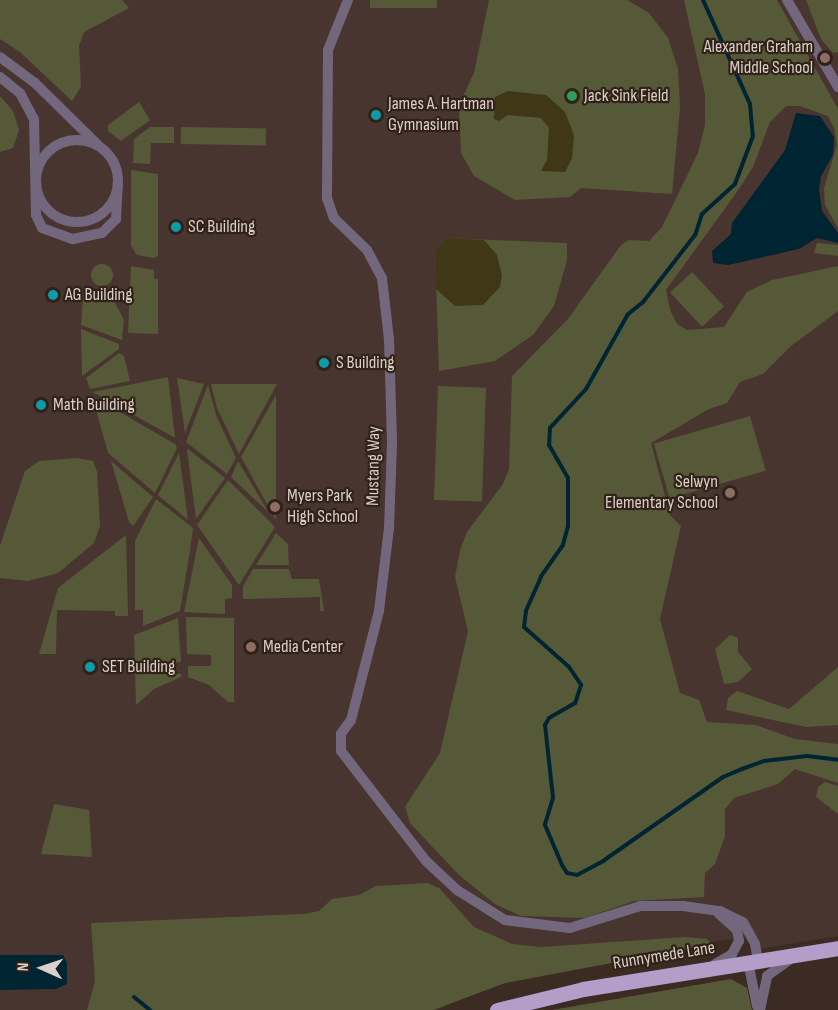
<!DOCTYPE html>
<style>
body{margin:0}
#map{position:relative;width:838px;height:1010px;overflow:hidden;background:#3c2b22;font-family:"Sofia Sans Condensed",sans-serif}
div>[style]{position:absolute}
.education>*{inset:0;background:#483530}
.green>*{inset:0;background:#565937;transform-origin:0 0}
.round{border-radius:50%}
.sand>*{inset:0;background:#3f3716}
.water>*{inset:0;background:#002532}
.stream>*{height:4px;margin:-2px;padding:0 2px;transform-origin:2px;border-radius:2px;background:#002532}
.minor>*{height:10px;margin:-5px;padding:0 5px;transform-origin:5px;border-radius:5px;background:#72677d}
.minor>.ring{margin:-5px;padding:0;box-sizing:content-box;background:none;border:10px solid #72677d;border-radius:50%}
.primary>*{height:15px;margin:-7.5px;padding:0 7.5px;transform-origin:7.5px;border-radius:7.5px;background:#b49dc9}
.dots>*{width:16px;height:16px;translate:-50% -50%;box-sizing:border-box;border:3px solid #312218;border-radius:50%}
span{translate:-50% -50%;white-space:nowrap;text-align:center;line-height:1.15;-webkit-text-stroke:4.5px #312218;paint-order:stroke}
.poi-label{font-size:18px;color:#dacfc9}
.right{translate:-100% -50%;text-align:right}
.left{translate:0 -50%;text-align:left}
.street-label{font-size:18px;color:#dacfc9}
.north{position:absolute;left:12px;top:938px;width:60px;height:60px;-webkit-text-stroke:4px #312218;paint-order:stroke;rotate:273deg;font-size:16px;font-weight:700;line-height:24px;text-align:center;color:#dacfc9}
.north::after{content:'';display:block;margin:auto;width:21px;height:27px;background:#dacfc9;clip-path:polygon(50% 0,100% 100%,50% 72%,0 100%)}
</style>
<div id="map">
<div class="education">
<div style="clip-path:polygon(0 0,838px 0,838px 936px,753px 950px,749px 936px,579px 964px,511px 980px,436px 1010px,0 1010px)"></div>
</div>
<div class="green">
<div style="clip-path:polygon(0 0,122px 0,129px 8px,84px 32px,79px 46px,81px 87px,72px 101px,20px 52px,0 39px)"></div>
<div style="left:370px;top:0;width:67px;height:8px"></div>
<div style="clip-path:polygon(489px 0,627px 0,649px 13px,668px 38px,678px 69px,680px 107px,672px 194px,581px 188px,570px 197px,515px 200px,474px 176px,461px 153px,459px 105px,474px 73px)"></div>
<div style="clip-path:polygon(684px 0,777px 0,838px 109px,838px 228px,825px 205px,824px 188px,837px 145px,834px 128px,828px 116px,800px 106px,786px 106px,770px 122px,753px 167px,739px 189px,666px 290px,670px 310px,677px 324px,687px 330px,724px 327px,747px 292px,772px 280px,838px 266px,838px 311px,791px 346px,763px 374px,740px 382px,727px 403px,709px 409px,651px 443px,670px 515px,681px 526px,660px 619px,680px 693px,699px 700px,707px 722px,756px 725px,795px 739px,838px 744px,838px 783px,795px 769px,778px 784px,734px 798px,725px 809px,725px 836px,715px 864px,705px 873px,704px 897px,634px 901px,585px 918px,521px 916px,495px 904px,459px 875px,410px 823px,405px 807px,440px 753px,468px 631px,455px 577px,460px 550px,467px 532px,503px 484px,509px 469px,512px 376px,568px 319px,621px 245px,629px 240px,649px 241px,662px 227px,698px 153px,705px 125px,705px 94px)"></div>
<div style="clip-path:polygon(806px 0,838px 0,838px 52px,833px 53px,821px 39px)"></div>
<div style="clip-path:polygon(0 96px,13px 111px,19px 130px,13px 148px,0 152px)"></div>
<div style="clip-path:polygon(139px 102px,150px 120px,121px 141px,108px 131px,108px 125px)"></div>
<div style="clip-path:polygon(150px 127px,174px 127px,174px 143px,151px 143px,150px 164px,133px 163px,134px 139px)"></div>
<div style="left:181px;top:127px;width:85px;height:17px;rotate:1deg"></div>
<div style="clip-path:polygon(131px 170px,158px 174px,158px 256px,154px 258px,137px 255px,131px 246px)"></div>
<div style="clip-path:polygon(447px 238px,567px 243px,567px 260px,554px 306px,533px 335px,495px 361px,439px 371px,435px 250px)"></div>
<div style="clip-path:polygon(817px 243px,838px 245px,838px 256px,814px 253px)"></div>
<div class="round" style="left:91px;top:264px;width:22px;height:22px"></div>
<div style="clip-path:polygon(131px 266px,154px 270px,154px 279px,158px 279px,158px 334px,128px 333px)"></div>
<div style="left:692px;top:272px;width:47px;height:30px;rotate:47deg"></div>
<div style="clip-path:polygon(84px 287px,94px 297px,113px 299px,124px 320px,122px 340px,81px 325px)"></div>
<div style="clip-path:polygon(81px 329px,119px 344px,119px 349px,82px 376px)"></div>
<div style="clip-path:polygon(119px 353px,124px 356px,130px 381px,90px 389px,86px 378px)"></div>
<div style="clip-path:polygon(168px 377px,175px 438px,93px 392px)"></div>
<div style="clip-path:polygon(177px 378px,204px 384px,185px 433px)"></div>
<div style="clip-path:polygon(211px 384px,277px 384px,239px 454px,217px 408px)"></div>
<div style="clip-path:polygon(208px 385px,216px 415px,236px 458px,227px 474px,186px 442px)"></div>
<div style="left:438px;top:386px;width:48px;height:114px;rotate:2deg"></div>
<div style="clip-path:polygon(276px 395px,276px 520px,241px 457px)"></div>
<div style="clip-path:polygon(92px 396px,175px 444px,177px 448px,155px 493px,108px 453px)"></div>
<div style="left:750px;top:416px;width:57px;height:100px;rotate:74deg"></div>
<div style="clip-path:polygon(188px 449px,225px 478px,196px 519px,187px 450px)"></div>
<div style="clip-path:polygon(179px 453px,188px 520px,158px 495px)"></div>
<div style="clip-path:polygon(77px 458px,93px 461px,97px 472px,100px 526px,94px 543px,58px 573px,28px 581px,0 578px,0 546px,25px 471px,39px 461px)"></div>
<div style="clip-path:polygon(111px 461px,153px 497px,133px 526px,129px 522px)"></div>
<div style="clip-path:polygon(238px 461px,266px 508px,267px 511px,231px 477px)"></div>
<div style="clip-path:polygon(228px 480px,275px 527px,239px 585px,197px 525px)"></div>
<div style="clip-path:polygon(156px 499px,193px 528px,190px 551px,180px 611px,143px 626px,143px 610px,135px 610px,135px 541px)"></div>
<div style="clip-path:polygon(276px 533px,288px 544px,289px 565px,256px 565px)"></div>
<div style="clip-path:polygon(126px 535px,128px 616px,115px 616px,115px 611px,57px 610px,56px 654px,39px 654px,58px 588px)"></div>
<div style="clip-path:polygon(199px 538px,232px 585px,232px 598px,225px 599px,225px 614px,184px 612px)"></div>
<div style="clip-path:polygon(253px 569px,289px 569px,292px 579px,319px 579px,324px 611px,320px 611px,320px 597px,243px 599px,243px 586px)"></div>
<div style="clip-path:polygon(186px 617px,234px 618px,234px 702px,228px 702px,209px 685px,188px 677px,188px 666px,211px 666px,211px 655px,187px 654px)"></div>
<div style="clip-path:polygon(178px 618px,181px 662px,155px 663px,156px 674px,182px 674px,181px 677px,154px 689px,136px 705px,134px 635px)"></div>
<div style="clip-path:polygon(730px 635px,738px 638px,738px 652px,752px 669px,738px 682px,724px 684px,715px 649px)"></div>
<div style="clip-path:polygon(838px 667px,838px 725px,806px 727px,726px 710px,728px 698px,737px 691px,789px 709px)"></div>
<div style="clip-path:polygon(825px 782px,838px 786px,838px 814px,816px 797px,818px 787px)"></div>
<div style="clip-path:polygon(54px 804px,89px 810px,92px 857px,41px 854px)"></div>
<div style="clip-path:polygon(427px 883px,439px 888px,474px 927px,512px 944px,541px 947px,685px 937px,707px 939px,712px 944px,505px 983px,433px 1010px,87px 1010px,95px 981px,91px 923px,304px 914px,319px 911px,332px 899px,359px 895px,376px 886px)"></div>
<div style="clip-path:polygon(731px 979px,747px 988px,752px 1010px,552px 1010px)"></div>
</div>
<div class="sand">
<div style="clip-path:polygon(508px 91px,546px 95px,565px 112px,574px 135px,572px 158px,565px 172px,541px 171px,547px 160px,549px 128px,541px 118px,508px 115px,499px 121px,494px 119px,495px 97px)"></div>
<div style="clip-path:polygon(447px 238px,484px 240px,497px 255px,502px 275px,500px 287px,483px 305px,455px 306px,436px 289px,435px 250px)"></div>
</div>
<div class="water">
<div style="clip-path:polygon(796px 113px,820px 116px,834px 137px,833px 155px,821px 176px,819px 190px,822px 211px,838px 233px,838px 243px,817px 238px,799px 249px,728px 265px,713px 263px,712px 251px,731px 234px,732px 223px,785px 150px)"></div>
<div style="clip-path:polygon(0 955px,63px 955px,67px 963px,67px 984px,56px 989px,0 990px)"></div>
</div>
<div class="stream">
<div style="left:703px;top:0;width:114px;rotate:65.7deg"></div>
<div style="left:750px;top:104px;width:32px;rotate:85deg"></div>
<div style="left:753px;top:136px;width:51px;rotate:110.6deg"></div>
<div style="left:735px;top:184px;width:45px;rotate:137.7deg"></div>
<div style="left:702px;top:214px;width:22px;rotate:108deg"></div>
<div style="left:695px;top:235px;width:85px;rotate:127.8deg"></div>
<div style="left:643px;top:302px;width:19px;rotate:141deg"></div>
<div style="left:628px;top:314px;width:86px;rotate:119.2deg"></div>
<div style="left:586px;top:389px;width:53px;rotate:132.7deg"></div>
<div style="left:550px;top:428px;width:17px;rotate:93deg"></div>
<div style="left:549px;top:445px;width:38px;rotate:60deg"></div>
<div style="left:568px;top:478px;width:48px;rotate:90deg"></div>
<div style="left:568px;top:526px;width:20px;rotate:105deg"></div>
<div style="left:563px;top:545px;width:39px;rotate:125deg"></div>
<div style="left:541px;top:577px;width:37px;rotate:114deg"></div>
<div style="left:526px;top:611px;width:16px;rotate:97deg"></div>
<div style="left:524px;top:627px;width:60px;rotate:41.6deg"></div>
<div style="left:569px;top:667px;width:22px;rotate:56deg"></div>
<div style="left:581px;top:685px;width:19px;rotate:108deg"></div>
<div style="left:575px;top:703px;width:30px;rotate:150deg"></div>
<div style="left:549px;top:718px;width:8px;rotate:120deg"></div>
<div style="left:545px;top:725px;width:73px;rotate:83.7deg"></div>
<div style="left:553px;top:798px;width:28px;rotate:107deg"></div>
<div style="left:545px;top:825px;width:43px;rotate:67deg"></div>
<div style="left:562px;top:865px;width:9px;rotate:58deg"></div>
<div style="left:567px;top:873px;width:10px;rotate:11deg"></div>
<div style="left:577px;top:875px;width:30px;rotate:-28deg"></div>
<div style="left:603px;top:861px;width:146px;rotate:-35deg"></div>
<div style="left:723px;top:777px;width:21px;rotate:-23deg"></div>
<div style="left:742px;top:769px;width:23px;rotate:-20deg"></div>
<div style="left:764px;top:761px;width:43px;rotate:-6.6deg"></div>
<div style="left:807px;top:756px;width:31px;rotate:7deg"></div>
<div style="left:134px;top:997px;width:21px;rotate:39deg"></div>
</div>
<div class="minor">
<div style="left:348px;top:0;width:54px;rotate:111.8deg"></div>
<div style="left:328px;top:50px;width:148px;rotate:90.4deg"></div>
<div style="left:327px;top:198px;width:21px;rotate:71deg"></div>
<div style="left:334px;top:218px;width:46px;rotate:44.1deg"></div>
<div style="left:367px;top:250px;width:32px;rotate:62deg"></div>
<div style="left:382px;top:278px;width:61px;rotate:83.5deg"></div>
<div style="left:389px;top:339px;width:104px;rotate:88.3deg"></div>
<div style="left:392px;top:443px;width:85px;rotate:92deg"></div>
<div style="left:389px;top:528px;width:84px;rotate:96.9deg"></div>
<div style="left:379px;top:611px;width:113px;rotate:104.4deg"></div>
<div style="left:351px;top:720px;width:17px;rotate:126deg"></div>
<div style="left:341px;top:734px;width:17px;rotate:90deg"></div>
<div style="left:341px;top:751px;width:139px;rotate:52.3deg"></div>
<div style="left:426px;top:861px;width:42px;rotate:43.1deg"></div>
<div style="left:457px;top:890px;width:57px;rotate:32deg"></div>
<div style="left:505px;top:920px;width:65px;rotate:7deg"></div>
<div style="left:570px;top:928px;width:73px;rotate:-17.4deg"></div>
<div style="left:640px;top:906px;width:43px"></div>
<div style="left:683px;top:906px;width:37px;rotate:8deg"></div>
<div style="left:720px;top:911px;width:25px;rotate:26deg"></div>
<div style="left:743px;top:922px;width:25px;rotate:61deg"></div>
<div style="left:755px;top:944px;width:17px;rotate:80deg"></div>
<div style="left:787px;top:0;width:101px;rotate:59.6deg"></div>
<div style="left:0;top:57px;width:44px;rotate:36.6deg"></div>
<div style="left:35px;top:83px;width:87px;rotate:44.5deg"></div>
<div style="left:0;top:77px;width:26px;rotate:39deg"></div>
<div style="left:20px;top:93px;width:30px;rotate:62deg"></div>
<div style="left:34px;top:119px;width:96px;rotate:88.8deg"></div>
<div style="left:36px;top:215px;width:14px;rotate:65deg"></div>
<div style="left:42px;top:228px;width:33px;rotate:20deg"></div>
<div style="left:73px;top:239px;width:30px;rotate:-12deg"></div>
<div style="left:102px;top:233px;width:20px;rotate:-45deg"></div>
<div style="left:116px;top:219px;width:37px;rotate:-87deg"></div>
<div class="ring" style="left:36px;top:140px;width:72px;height:72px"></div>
<div style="left:748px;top:962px;width:45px;rotate:78.4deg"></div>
<div style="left:715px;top:964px;width:20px;rotate:-30deg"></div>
<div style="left:732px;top:954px;width:15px;rotate:-62deg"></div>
<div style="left:739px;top:941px;width:11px;rotate:-100deg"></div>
<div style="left:737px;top:930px;width:24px;rotate:-138deg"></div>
<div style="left:760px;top:1010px;width:35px;rotate:-78deg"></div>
<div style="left:767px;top:976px;width:27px;rotate:-36deg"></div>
</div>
<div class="primary">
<div style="left:497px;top:1010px;width:89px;rotate:-13.7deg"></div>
<div style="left:583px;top:989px;width:258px;rotate:-9.1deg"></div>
</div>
<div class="dots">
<div style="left:825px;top:58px;background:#8d6e63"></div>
<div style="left:572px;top:96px;background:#2e9e5b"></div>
<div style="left:376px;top:115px;background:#0f9aa8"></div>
<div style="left:176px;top:227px;background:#0f9aa8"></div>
<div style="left:53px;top:295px;background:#0f9aa8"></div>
<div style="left:324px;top:363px;background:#0f9aa8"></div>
<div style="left:41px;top:405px;background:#0f9aa8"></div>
<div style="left:730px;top:493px;background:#8d6e63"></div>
<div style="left:275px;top:507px;background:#8d6e63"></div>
<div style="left:251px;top:647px;background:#8d6e63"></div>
<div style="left:90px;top:667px;background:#0f9aa8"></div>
</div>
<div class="poi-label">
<span class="right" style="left:813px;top:58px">Alexander Graham<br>Middle School</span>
<span class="left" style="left:584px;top:96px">Jack Sink Field</span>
<span class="left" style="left:388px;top:115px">James A. Hartman<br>Gymnasium</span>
<span class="left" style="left:188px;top:227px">SC Building</span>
<span class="left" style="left:65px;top:295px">AG Building</span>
<span class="left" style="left:336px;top:363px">S Building</span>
<span class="left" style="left:53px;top:405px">Math Building</span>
<span class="right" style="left:718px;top:493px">Selwyn<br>Elementary School</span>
<span class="left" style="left:287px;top:507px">Myers Park<br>High School</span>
<span class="left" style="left:263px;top:647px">Media Center</span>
<span class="left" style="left:102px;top:667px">SET Building</span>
</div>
<div class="street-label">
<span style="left:374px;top:466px;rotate:-89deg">Mustang Way</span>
<span style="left:664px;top:956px;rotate:-9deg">Runnymede Lane</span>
</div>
<div class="north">N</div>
</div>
